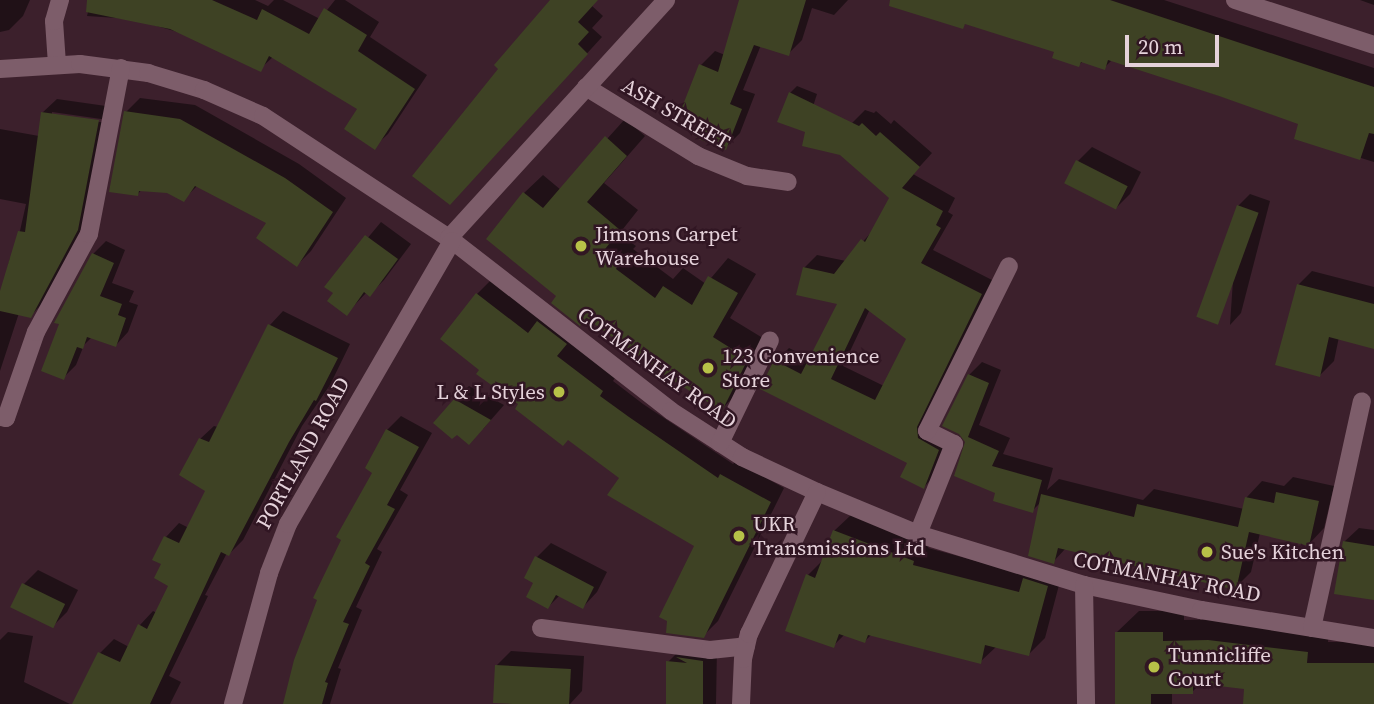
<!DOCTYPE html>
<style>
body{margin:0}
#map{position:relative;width:1374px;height:704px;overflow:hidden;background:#3c202c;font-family:"Source Serif 4",serif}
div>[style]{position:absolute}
.shadow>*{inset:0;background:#0007}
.building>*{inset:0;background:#3e4224;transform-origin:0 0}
.minor>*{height:18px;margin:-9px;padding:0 9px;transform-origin:9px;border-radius:9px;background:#7d5d6a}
.dots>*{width:19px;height:19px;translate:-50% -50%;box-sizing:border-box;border:4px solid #311623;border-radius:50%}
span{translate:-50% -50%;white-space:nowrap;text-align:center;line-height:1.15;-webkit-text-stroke:5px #311623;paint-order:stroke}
.street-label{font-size:21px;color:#e5d2da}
.poi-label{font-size:21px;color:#e5d2da}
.left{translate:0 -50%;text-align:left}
.right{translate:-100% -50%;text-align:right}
.scale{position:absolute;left:1125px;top:35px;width:94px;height:32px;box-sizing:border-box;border:4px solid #e5d2da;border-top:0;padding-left:9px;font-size:21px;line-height:24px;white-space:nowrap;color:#e5d2da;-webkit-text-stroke:5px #311623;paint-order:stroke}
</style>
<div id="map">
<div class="shadow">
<div style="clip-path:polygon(0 0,30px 0,23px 16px,9px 30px,0 32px)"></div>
<div style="clip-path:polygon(91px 0,255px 0,268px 6px,274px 0,283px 0,320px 19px,335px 0,345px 0,379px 22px,370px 37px,427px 75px,388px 134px,374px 147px,360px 109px,274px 56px,260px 69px,185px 34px,132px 19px,87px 16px)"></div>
<div style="clip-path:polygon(552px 0,596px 0,591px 5px,603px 16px,592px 28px,602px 37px,465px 187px,501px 69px)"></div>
<div style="clip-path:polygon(742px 0,848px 0,834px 15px,812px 8px,802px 40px,788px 54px,761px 45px,743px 90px,755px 94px,740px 133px,725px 148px,704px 122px,701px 65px,715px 51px,725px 55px)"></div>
<div style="clip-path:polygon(899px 0,1164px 0,1374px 68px,1374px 162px,1296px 138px,1301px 123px,1112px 60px,1104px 68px,1083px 61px,1079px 65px,1056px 50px,967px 22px,962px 27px)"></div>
<div style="clip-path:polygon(1360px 0,1374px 0,1374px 5px)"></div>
<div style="clip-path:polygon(797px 86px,817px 94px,808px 122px,790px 93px)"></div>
<div style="clip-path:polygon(140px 98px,195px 105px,299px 164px,346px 198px,311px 251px,297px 265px,269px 222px,197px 186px,183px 200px,168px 191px,142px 189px,138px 194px,126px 112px)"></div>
<div style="clip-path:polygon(evenodd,57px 99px,113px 107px,92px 214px,45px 301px,30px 316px,19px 313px,0 371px,0 298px,10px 258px,15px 253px,26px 204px,0 199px,0 129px,39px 136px,42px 113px,57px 99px,52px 112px,108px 120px,108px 123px,52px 116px,52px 112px)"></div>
<div style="clip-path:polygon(evenodd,865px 110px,874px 113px,876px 111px,891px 124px,894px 120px,932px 153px,913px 174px,955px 198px,948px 212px,953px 215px,933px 250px,994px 281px,931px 425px,952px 436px,937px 473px,924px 487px,909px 462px,776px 361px,789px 348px,811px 359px,839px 303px,804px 268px,817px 255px,846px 261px,874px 229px,891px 198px,852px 123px,865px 110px,870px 309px,908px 338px,884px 386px,843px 366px,870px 309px)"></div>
<div style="clip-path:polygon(625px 119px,645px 136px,604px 183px,638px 210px,619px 234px,636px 246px,633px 249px,673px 279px,683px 268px,706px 284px,728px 258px,756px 274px,730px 318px,766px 340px,740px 390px,722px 409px,558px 296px,524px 193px,543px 175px,561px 190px)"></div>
<div style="clip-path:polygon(1092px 147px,1141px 172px,1130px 194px,1116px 208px,1078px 161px)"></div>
<div style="clip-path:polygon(1250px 194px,1270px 201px,1241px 313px,1230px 325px,1238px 206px)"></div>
<div style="clip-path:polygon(381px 222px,411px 244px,384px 280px,370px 294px,367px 292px,347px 313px,335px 293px,327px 287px)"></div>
<div style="clip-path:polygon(106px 241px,125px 250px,112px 283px,134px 291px,129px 302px,138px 305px,128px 332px,116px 345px,92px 337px,84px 345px,76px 365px,63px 378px,93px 254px)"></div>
<div style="clip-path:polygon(1312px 271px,1374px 287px,1374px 347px,1339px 337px,1334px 361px,1320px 375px,1298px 285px)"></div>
<div style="clip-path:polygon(491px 280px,616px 376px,613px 381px,643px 404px,733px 464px,736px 461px,784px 488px,718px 621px,703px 636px,697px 546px,622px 478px,520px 404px,481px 370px,477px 294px)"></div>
<div style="clip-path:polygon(283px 311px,350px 344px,330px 385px,302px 426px,243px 540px,229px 554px,227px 553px,205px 595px,208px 596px,169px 676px,181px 682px,170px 704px,73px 704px,100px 653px,114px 639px,129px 647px,140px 625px,153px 611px,157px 613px,171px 585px,164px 563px,166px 537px,179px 523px,189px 528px,207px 491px,200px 439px,214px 426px,218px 427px,270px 325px)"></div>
<div style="clip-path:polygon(982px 362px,1001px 370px,979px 425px,1010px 438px,1003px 454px,1053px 468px,1047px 490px,1059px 479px,1143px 500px,1154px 489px,1244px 509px,1247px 497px,1262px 481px,1284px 486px,1293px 477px,1334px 486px,1324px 528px,1309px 544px,1260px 533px,1251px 572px,1235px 588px,1066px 548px,1053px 562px,1041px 502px,1032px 511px,997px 492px,966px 448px,969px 375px)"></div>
<div style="clip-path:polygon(469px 386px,504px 405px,483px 429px,455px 400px)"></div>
<div style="clip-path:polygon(401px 416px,432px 433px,400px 490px,408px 495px,377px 549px,382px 552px,356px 607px,362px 610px,338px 668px,341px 669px,330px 704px,284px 704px,375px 472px,387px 430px)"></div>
<div style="clip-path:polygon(851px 515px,930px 545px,928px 548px,1028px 575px,1063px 570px,1045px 638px,1029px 654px,997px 646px,980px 662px,872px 634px,865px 641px,845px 634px,833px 646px,808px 575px,824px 559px,834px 531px)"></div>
<div style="clip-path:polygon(1359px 528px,1374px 530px,1374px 596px,1344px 542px)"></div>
<div style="clip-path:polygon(551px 543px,607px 572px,597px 592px,583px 607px,560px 595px,548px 607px,535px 582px,537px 557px)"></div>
<div style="clip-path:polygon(38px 570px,78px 590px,67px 612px,53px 626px,24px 584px)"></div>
<div style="clip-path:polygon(1139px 611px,1184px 611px,1184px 620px,1231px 619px,1329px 630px,1328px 642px,1374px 642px,1374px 704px,1245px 704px,1246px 687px,1202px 682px,1192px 692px,1172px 692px,1172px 704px,1117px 704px,1117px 632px)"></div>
<div style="clip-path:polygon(8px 632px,33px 636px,24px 682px,70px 704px,0 704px,0 640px)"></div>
<div style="clip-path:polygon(717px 647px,716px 704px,667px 704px,668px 662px,682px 648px)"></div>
<div style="clip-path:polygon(511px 651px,584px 656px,582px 691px,570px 704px,495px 701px,497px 665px)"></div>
</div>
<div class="building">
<div style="clip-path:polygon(87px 0,212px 0,257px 20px,262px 9px,309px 34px,324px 8px,367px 35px,358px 51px,415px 89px,375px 150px,344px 129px,357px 109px,269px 56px,261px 72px,170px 29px,86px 12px)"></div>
<div style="clip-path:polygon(550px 0,598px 0,578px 22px,589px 32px,578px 44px,588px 54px,450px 205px,412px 176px,498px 69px,494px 65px)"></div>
<div style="clip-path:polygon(739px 0,806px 0,789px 56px,754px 45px,730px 104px,742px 109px,726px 150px,696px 138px,701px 123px,679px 115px,699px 64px,718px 72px)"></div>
<div style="clip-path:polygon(890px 0,1110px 0,1374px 87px,1374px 134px,1369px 133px,1360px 160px,1294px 139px,1298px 124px,1219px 96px,1108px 60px,1105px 70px,1081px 62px,1079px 67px,1052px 58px,1054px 52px,965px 24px,963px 29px,889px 6px)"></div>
<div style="clip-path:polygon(evenodd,789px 92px,859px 126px,862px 123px,876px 136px,880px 132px,920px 167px,902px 188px,943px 211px,936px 225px,941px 228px,921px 263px,982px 294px,917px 427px,918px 438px,939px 450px,924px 489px,900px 477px,907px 463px,760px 389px,774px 360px,801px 374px,837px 304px,796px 295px,803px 267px,834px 274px,861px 239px,865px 242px,889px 198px,840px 155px,802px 146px,805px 132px,777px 122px,789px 92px,865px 308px,906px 339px,875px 400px,831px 379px,865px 308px)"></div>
<div style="clip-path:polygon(124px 111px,180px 119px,285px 178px,333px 212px,297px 267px,256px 238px,266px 223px,195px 186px,184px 202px,167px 193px,139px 191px,138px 196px,109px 192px)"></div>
<div style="clip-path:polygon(41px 112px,99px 120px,78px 230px,31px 318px,0 311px,0 291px,18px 231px,25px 232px)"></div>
<div style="clip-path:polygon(605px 136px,627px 156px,587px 202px,620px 230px,602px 253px,618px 265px,616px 269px,655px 298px,663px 286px,692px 305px,708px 276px,738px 293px,713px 337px,748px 359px,722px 411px,669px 378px,586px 318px,580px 326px,551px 303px,556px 296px,486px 239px,523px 192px,543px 208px)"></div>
<div style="left:1076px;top:160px;width:58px;height:26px;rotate:27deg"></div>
<div style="left:1237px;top:205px;width:23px;height:119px;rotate:20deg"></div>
<div style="clip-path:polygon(365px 235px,398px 259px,370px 297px,364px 292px,347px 316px,327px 301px,333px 293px,324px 287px)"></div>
<div style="clip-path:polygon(92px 253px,114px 263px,100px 296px,122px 304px,118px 315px,126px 318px,116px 347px,87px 337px,83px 349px,77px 347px,64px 380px,41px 371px,59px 324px,54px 323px)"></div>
<div style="clip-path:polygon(1297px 284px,1374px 304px,1374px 349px,1329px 337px,1320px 377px,1275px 365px)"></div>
<div style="clip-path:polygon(476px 293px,528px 333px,537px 321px,567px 344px,557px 356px,603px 391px,600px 396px,629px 417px,718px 478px,720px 474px,771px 502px,704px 638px,666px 633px,667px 621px,659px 617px,694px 546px,607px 495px,619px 478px,568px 440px,563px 446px,515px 409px,518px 404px,476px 374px,479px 370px,440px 339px)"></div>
<div style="clip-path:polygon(268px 324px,338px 358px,316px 401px,314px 400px,289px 442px,229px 556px,221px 552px,150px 704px,72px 704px,98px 652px,120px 662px,138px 624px,147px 629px,168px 586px,154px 578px,161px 564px,152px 560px,164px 536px,179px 543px,205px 491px,179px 475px,199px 438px,209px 442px)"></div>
<div style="clip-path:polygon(968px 374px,989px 383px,968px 437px,999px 451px,992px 466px,1042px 480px,1033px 513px,993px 501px,995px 493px,954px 476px,965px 442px,959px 434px,942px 426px)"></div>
<div style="clip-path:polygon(454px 399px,491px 420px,469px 445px,457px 435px,452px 439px,433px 423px)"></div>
<div style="clip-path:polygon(386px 429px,419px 447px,387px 505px,395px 509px,365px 563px,370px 566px,343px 622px,349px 624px,325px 682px,328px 683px,322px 704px,283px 704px,294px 660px,317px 600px,313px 598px,341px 540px,336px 537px,372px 473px,365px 468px)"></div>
<div style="clip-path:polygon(1276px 492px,1319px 501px,1309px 546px,1249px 532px,1236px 590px,1058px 548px,1054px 564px,1028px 556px,1041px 494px,1134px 517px,1137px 504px,1238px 527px,1245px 497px,1274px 503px)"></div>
<div style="clip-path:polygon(833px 530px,914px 561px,913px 565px,1019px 592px,1023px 578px,1048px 586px,1029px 656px,985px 645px,981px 664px,868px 635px,865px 643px,839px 634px,834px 648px,785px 631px,806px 574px,815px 578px)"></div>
<div style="clip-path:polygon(1343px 541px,1374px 546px,1374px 600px,1334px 594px)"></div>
<div style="clip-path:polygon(535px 556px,594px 587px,583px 609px,556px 595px,548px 609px,526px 597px,533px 583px,524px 578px)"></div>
<div style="left:22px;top:583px;width:48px;height:27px;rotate:26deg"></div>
<div style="clip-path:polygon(1115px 632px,1163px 632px,1163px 641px,1208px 640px,1308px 652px,1307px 663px,1374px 663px,1374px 704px,1243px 704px,1244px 689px,1193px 683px,1193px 694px,1151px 694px,1151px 704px,1115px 704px)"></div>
<div style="clip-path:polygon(676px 657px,703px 661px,703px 704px,666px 704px,666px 661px,687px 663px)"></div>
<div style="left:495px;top:665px;width:76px;height:38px;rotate:3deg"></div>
</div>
<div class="minor">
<div style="left:1235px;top:0;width:146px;rotate:17.9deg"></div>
<div style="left:57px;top:64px;width:43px;rotate:-94deg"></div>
<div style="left:54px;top:21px;width:22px;rotate:-74deg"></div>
<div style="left:0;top:69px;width:80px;rotate:-3.6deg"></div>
<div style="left:80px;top:64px;width:69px;rotate:7.5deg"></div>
<div style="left:148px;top:73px;width:59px;rotate:16.9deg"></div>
<div style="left:204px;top:90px;width:64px;rotate:23.8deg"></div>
<div style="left:263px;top:116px;width:222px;rotate:33.3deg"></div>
<div style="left:449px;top:238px;width:281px;rotate:37.9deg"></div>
<div style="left:671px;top:411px;width:85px;rotate:32.9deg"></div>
<div style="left:742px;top:457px;width:83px;rotate:25deg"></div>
<div style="left:817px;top:492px;width:109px;rotate:22.6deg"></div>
<div style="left:918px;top:534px;width:174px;rotate:17.1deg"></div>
<div style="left:1084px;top:585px;width:120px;rotate:12.1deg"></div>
<div style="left:1201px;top:610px;width:175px;rotate:9.2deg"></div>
<div style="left:586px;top:87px;width:132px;rotate:31.6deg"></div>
<div style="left:698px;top:156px;width:53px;rotate:22.2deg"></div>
<div style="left:747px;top:176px;width:41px;rotate:8.3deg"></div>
<div style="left:449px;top:238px;width:322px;rotate:-47.6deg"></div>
<div style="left:0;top:417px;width:6px;rotate:9deg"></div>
<div style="left:6px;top:418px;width:91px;rotate:-70.8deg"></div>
<div style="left:36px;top:332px;width:111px;rotate:-61.6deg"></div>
<div style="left:89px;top:234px;width:169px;rotate:-79.1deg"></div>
<div style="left:720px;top:443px;width:114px;rotate:-64.1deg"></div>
<div style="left:918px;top:534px;width:97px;rotate:-68.2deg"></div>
<div style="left:954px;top:444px;width:30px;rotate:-154deg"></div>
<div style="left:927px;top:431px;width:184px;rotate:-63.6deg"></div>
<div style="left:1084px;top:585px;width:119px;rotate:89deg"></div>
<div style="left:541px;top:628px;width:170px;rotate:7.4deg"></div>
<div style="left:710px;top:650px;width:36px;rotate:-6deg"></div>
<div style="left:1312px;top:628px;width:232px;rotate:-77.6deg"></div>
<div style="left:233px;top:704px;width:136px;rotate:-74.6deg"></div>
<div style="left:269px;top:573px;width:53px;rotate:-68.8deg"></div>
<div style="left:288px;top:524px;width:327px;rotate:-59.9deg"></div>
<div style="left:741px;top:704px;width:45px;rotate:-87.5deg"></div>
<div style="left:743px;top:659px;width:26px;rotate:-77deg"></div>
<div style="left:749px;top:634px;width:157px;rotate:-64.4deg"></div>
</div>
<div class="dots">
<div style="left:581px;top:246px;background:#b7c148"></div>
<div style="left:708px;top:368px;background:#b7c148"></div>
<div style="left:559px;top:392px;background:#b7c148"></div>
<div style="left:739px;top:536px;background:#b7c148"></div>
<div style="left:1207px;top:552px;background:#b7c148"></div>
<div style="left:1154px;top:667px;background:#b7c148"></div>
</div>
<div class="street-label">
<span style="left:676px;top:114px;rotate:30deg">ASH STREET</span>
<span style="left:657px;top:368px;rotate:36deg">COTMANHAY ROAD</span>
<span style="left:303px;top:453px;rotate:-61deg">PORTLAND ROAD</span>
<span style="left:1167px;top:577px;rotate:11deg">COTMANHAY ROAD</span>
</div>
<div class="poi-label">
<span class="left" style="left:595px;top:246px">Jimsons Carpet<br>Warehouse</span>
<span class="left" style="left:722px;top:368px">123 Convenience<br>Store</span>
<span class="right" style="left:545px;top:392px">L &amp; L Styles</span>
<span class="left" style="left:753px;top:536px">UKR<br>Transmissions Ltd</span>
<span class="left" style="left:1221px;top:552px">Sue's Kitchen</span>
<span class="left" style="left:1168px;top:667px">Tunnicliffe<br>Court</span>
</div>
<div class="scale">20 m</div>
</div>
